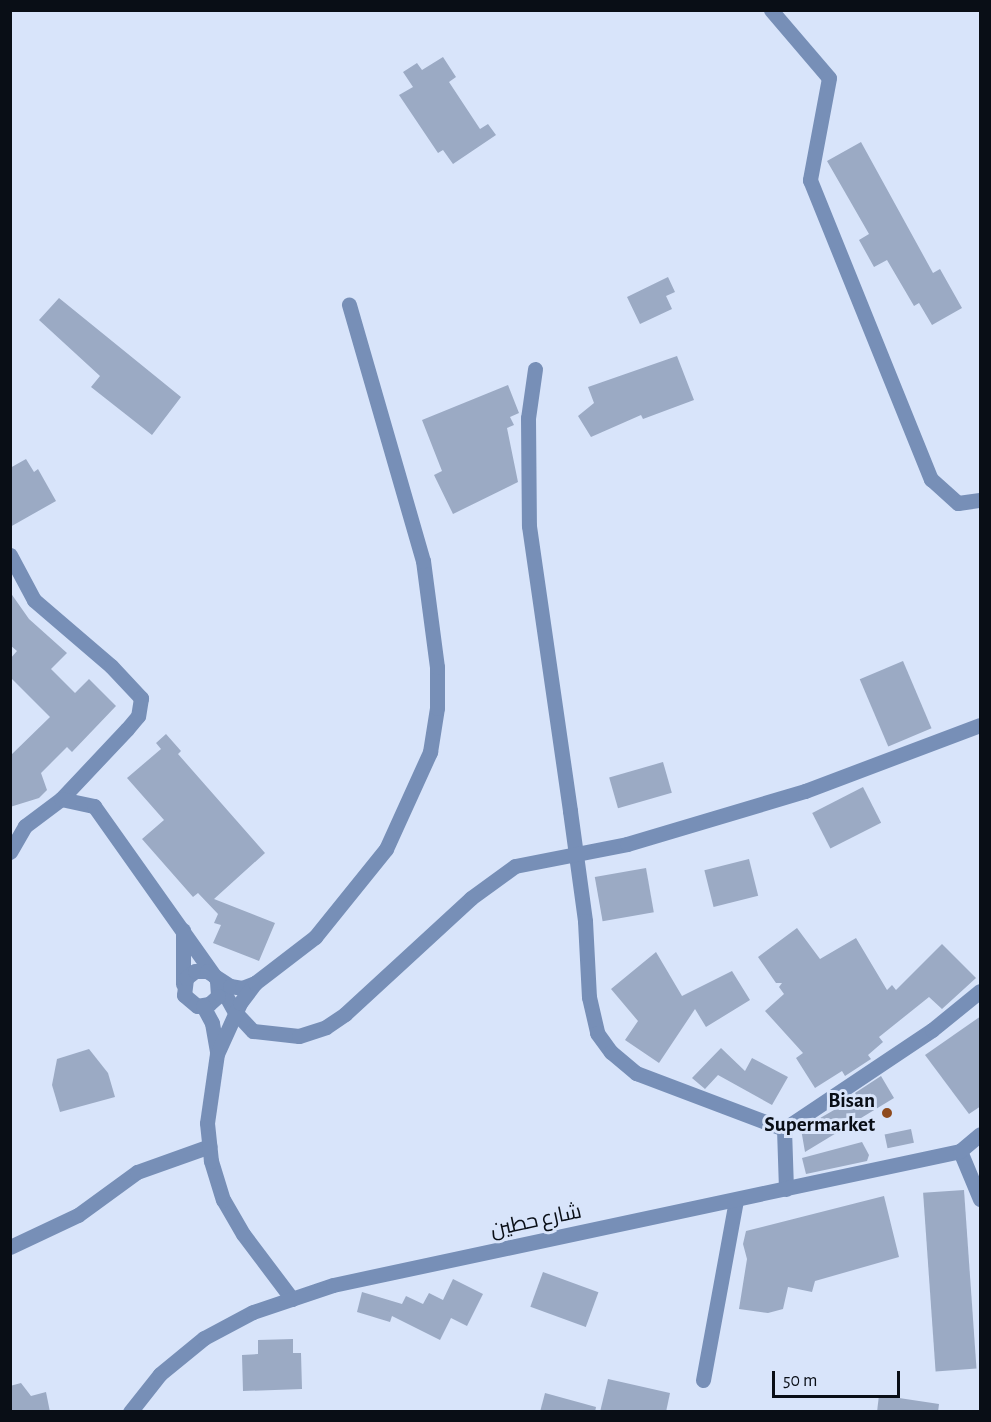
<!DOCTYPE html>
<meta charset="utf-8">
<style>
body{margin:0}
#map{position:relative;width:991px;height:1422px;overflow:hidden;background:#d8e4fa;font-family:"Alegreya Sans",Cairo,sans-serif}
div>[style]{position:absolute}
.building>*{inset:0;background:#9baac4;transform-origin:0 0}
.street>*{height:15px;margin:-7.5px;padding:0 7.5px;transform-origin:7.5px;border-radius:7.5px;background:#778fb7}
.dots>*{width:16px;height:16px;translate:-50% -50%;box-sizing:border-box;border:3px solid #d8e4fa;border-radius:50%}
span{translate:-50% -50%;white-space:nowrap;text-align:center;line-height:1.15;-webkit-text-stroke:6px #d8e4fa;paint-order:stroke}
.poi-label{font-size:21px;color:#090e16;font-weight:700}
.right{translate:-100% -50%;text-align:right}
.street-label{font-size:21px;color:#090e16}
.frame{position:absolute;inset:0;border:12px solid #090e16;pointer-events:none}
.scale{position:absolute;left:772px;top:1371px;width:128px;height:27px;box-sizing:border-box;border:3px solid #090e16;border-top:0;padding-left:8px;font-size:18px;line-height:21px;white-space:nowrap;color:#090e16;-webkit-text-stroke:4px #d8e4fa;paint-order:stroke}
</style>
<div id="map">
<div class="building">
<div style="clip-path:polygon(443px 57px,456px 77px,449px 82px,480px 129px,488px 124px,496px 135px,453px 164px,443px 150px,438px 153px,399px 95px,413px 87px,403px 72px,417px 63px,422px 70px)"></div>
<div style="clip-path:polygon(861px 142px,933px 273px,940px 269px,962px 308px,932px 325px,919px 303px,914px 306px,887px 260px,874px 267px,859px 240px,869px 234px,827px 161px)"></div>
<div style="clip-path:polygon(668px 277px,675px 292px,666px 296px,672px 309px,640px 324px,627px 297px)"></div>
<div style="clip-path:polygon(59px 298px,181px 397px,152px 435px,91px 387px,100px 376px,39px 320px)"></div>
<div style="clip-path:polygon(677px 356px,694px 400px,643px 419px,641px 415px,591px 437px,578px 416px,594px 403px,588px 387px)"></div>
<div style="clip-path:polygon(508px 385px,519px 413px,510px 417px,514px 425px,507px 428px,518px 482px,453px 514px,434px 475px,442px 471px,422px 420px)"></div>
<div style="clip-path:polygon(26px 459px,34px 472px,38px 469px,56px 501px,10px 527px,10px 468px)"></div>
<div style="clip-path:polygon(10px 592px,29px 619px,67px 653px,51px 669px,75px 693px,89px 679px,116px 706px,72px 752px,67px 747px,41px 773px,47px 790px,39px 798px,10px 807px,10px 756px,50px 717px,10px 677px,10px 659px,17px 651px,10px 645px)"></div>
<div style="left:903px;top:661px;width:73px;height:47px;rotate:67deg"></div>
<div style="clip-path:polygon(166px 734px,181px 751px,178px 754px,265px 853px,214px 899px,275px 923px,259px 961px,213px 943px,221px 925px,214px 923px,218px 914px,198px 893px,193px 897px,142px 839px,164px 820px,127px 778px,161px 749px,156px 743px)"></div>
<div style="left:663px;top:762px;width:32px;height:56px;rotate:74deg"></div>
<div style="left:863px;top:787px;width:40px;height:57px;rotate:63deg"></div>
<div style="left:749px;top:859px;width:38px;height:46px;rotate:76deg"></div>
<div style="left:646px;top:868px;width:45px;height:52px;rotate:80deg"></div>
<div style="clip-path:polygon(797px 928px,820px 959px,856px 938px,887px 990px,892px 985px,896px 990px,942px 944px,976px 978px,942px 1009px,929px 997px,879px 1037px,883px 1042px,868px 1055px,871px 1059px,845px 1076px,842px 1071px,815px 1088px,796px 1058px,803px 1053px,765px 1011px,784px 994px,779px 987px,782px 983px,776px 983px,758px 957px)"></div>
<div style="clip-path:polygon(656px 952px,682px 996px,732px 971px,750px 1000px,706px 1027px,695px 1009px,659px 1063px,625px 1040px,638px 1021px,611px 989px)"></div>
<div style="clip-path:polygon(981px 1016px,981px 1106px,969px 1114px,925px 1055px)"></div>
<div style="clip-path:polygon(721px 1048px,745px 1071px,752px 1058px,788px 1077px,772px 1105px,718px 1075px,705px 1089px,692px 1078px)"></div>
<div style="clip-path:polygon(89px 1049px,108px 1073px,115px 1097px,60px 1112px,52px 1085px,57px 1059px)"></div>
<div style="clip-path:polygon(881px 1076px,894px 1098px,805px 1152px,801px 1129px,841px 1106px,861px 1103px,855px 1093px)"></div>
<div style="left:911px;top:1129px;width:14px;height:27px;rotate:78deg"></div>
<div style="clip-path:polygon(862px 1142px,869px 1155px,867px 1161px,806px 1174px,802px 1158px)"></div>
<div style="left:964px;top:1190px;width:179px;height:41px;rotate:86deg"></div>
<div style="clip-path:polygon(884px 1196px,899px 1257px,815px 1281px,812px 1292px,788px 1287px,783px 1309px,768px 1313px,739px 1309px,747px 1259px,743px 1244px,746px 1231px)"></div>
<div style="left:543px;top:1272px;width:59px;height:37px;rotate:20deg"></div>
<div style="clip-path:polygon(453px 1279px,483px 1294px,467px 1326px,451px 1318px,440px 1340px,392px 1316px,390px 1322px,357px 1312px,362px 1292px,402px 1304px,406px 1296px,423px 1304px,429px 1293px,443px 1300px)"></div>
<div style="clip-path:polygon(293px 1339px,293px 1353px,301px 1353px,302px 1389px,243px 1391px,242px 1355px,258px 1354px,258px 1340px)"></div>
<div style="clip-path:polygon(608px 1379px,670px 1393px,666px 1412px,600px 1412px)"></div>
<div style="clip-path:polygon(21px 1383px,31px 1396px,46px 1392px,50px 1412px,10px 1412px,10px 1386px)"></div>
<div style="clip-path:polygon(545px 1393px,596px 1407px,595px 1412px,540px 1412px)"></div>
<div style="clip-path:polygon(879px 1395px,939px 1404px,938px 1412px,877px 1412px)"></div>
</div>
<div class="street">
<div style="left:771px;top:10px;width:89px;rotate:49.5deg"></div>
<div style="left:829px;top:78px;width:104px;rotate:100.6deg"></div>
<div style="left:810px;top:180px;width:323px;rotate:68deg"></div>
<div style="left:931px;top:479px;width:36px;rotate:42deg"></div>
<div style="left:958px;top:503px;width:22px;rotate:-8deg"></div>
<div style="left:535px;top:369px;width:49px;rotate:98.1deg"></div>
<div style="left:528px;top:418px;width:108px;rotate:89.5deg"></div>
<div style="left:529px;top:526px;width:288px;rotate:81.8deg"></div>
<div style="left:570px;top:811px;width:111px;rotate:82.2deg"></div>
<div style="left:585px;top:921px;width:76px;rotate:87deg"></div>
<div style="left:589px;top:997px;width:37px;rotate:77deg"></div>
<div style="left:597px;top:1033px;width:24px;rotate:54deg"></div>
<div style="left:611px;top:1052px;width:33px;rotate:40deg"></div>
<div style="left:636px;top:1073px;width:158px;rotate:20.7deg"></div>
<div style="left:10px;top:555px;width:51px;rotate:61.9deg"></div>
<div style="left:34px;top:600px;width:101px;rotate:40.6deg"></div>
<div style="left:111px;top:666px;width:44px;rotate:46.8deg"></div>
<div style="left:141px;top:698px;width:18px;rotate:99deg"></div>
<div style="left:138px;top:716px;width:17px;rotate:130deg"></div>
<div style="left:127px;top:729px;width:96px;rotate:133.3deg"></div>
<div style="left:61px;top:799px;width:45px;rotate:143.1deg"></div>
<div style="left:25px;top:826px;width:30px;rotate:120deg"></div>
<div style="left:61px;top:799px;width:34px;rotate:12deg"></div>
<div style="left:94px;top:806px;width:211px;rotate:54.7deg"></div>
<div style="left:216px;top:978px;width:39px;rotate:61deg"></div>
<div style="left:235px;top:1012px;width:26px;rotate:47deg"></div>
<div style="left:253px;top:1031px;width:46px;rotate:6.2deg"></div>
<div style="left:299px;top:1036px;width:28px;rotate:-18deg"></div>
<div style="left:326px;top:1027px;width:23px;rotate:-34deg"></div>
<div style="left:345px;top:1014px;width:171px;rotate:-42.6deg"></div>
<div style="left:471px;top:898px;width:54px;rotate:-36deg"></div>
<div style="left:515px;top:866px;width:114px;rotate:-11.1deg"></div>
<div style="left:627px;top:844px;width:186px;rotate:-16.6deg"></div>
<div style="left:805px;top:791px;width:187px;rotate:-20.7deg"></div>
<div style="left:183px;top:930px;width:54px;rotate:90deg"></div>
<div style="left:217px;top:981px;width:15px;rotate:86deg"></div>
<div style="left:218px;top:996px;width:12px;rotate:138deg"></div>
<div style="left:209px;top:1004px;width:12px;rotate:171deg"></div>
<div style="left:197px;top:1006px;width:17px;rotate:-140deg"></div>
<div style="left:184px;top:995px;width:17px;rotate:-83deg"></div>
<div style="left:186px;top:978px;width:11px;rotate:-38deg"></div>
<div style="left:195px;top:971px;width:12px"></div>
<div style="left:207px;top:971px;width:27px;rotate:33deg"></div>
<div style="left:230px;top:986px;width:12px;rotate:9deg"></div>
<div style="left:242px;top:988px;width:14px;rotate:-21deg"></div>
<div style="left:203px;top:1006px;width:19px;rotate:62deg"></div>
<div style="left:212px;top:1023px;width:28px;rotate:80deg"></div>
<div style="left:960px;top:1151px;width:52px;rotate:67.4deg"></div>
<div style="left:786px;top:1189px;width:60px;rotate:-91.9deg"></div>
<div style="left:784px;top:1129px;width:178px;rotate:-33.8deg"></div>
<div style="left:932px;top:1030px;width:62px;rotate:-39.1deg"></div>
<div style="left:10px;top:1247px;width:75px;rotate:-25.2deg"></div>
<div style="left:78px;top:1215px;width:73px;rotate:-36.1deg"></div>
<div style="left:137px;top:1172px;width:77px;rotate:-19.6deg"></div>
<div style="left:292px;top:1299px;width:81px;rotate:-127deg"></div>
<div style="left:243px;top:1234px;width:39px;rotate:-120deg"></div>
<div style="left:223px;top:1200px;width:41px;rotate:-107.1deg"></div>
<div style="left:211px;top:1161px;width:38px;rotate:-96deg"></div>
<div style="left:207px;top:1123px;width:70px;rotate:-81.8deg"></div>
<div style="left:217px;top:1054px;width:56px;rotate:-65.7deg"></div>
<div style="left:240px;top:1003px;width:25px;rotate:-53deg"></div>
<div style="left:255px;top:983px;width:76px;rotate:-37.5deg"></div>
<div style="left:315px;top:937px;width:113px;rotate:-51.1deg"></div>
<div style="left:386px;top:849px;width:107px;rotate:-65.6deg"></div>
<div style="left:430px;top:752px;width:45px;rotate:-81deg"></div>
<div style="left:437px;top:708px;width:41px;rotate:-90deg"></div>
<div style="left:437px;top:667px;width:107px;rotate:-97.5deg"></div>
<div style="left:423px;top:561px;width:267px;rotate:-106.1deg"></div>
<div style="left:703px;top:1380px;width:183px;rotate:-79.6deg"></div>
<div style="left:130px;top:1412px;width:48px;rotate:-51.7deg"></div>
<div style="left:160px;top:1374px;width:57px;rotate:-39.3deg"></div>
<div style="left:204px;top:1338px;width:55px;rotate:-28deg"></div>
<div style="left:253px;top:1312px;width:84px;rotate:-18.6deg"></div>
<div style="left:333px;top:1285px;width:641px;rotate:-12.06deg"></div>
<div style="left:960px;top:1151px;width:26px;rotate:-40deg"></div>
</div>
<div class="dots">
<div style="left:887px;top:1113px;background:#8e4a1d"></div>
</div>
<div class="poi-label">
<span class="right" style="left:875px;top:1113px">Bisan<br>Supermarket</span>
</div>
<div class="street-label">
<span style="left:536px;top:1221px;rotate:-12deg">شارع حطين</span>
</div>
<div class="frame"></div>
<div class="scale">50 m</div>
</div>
